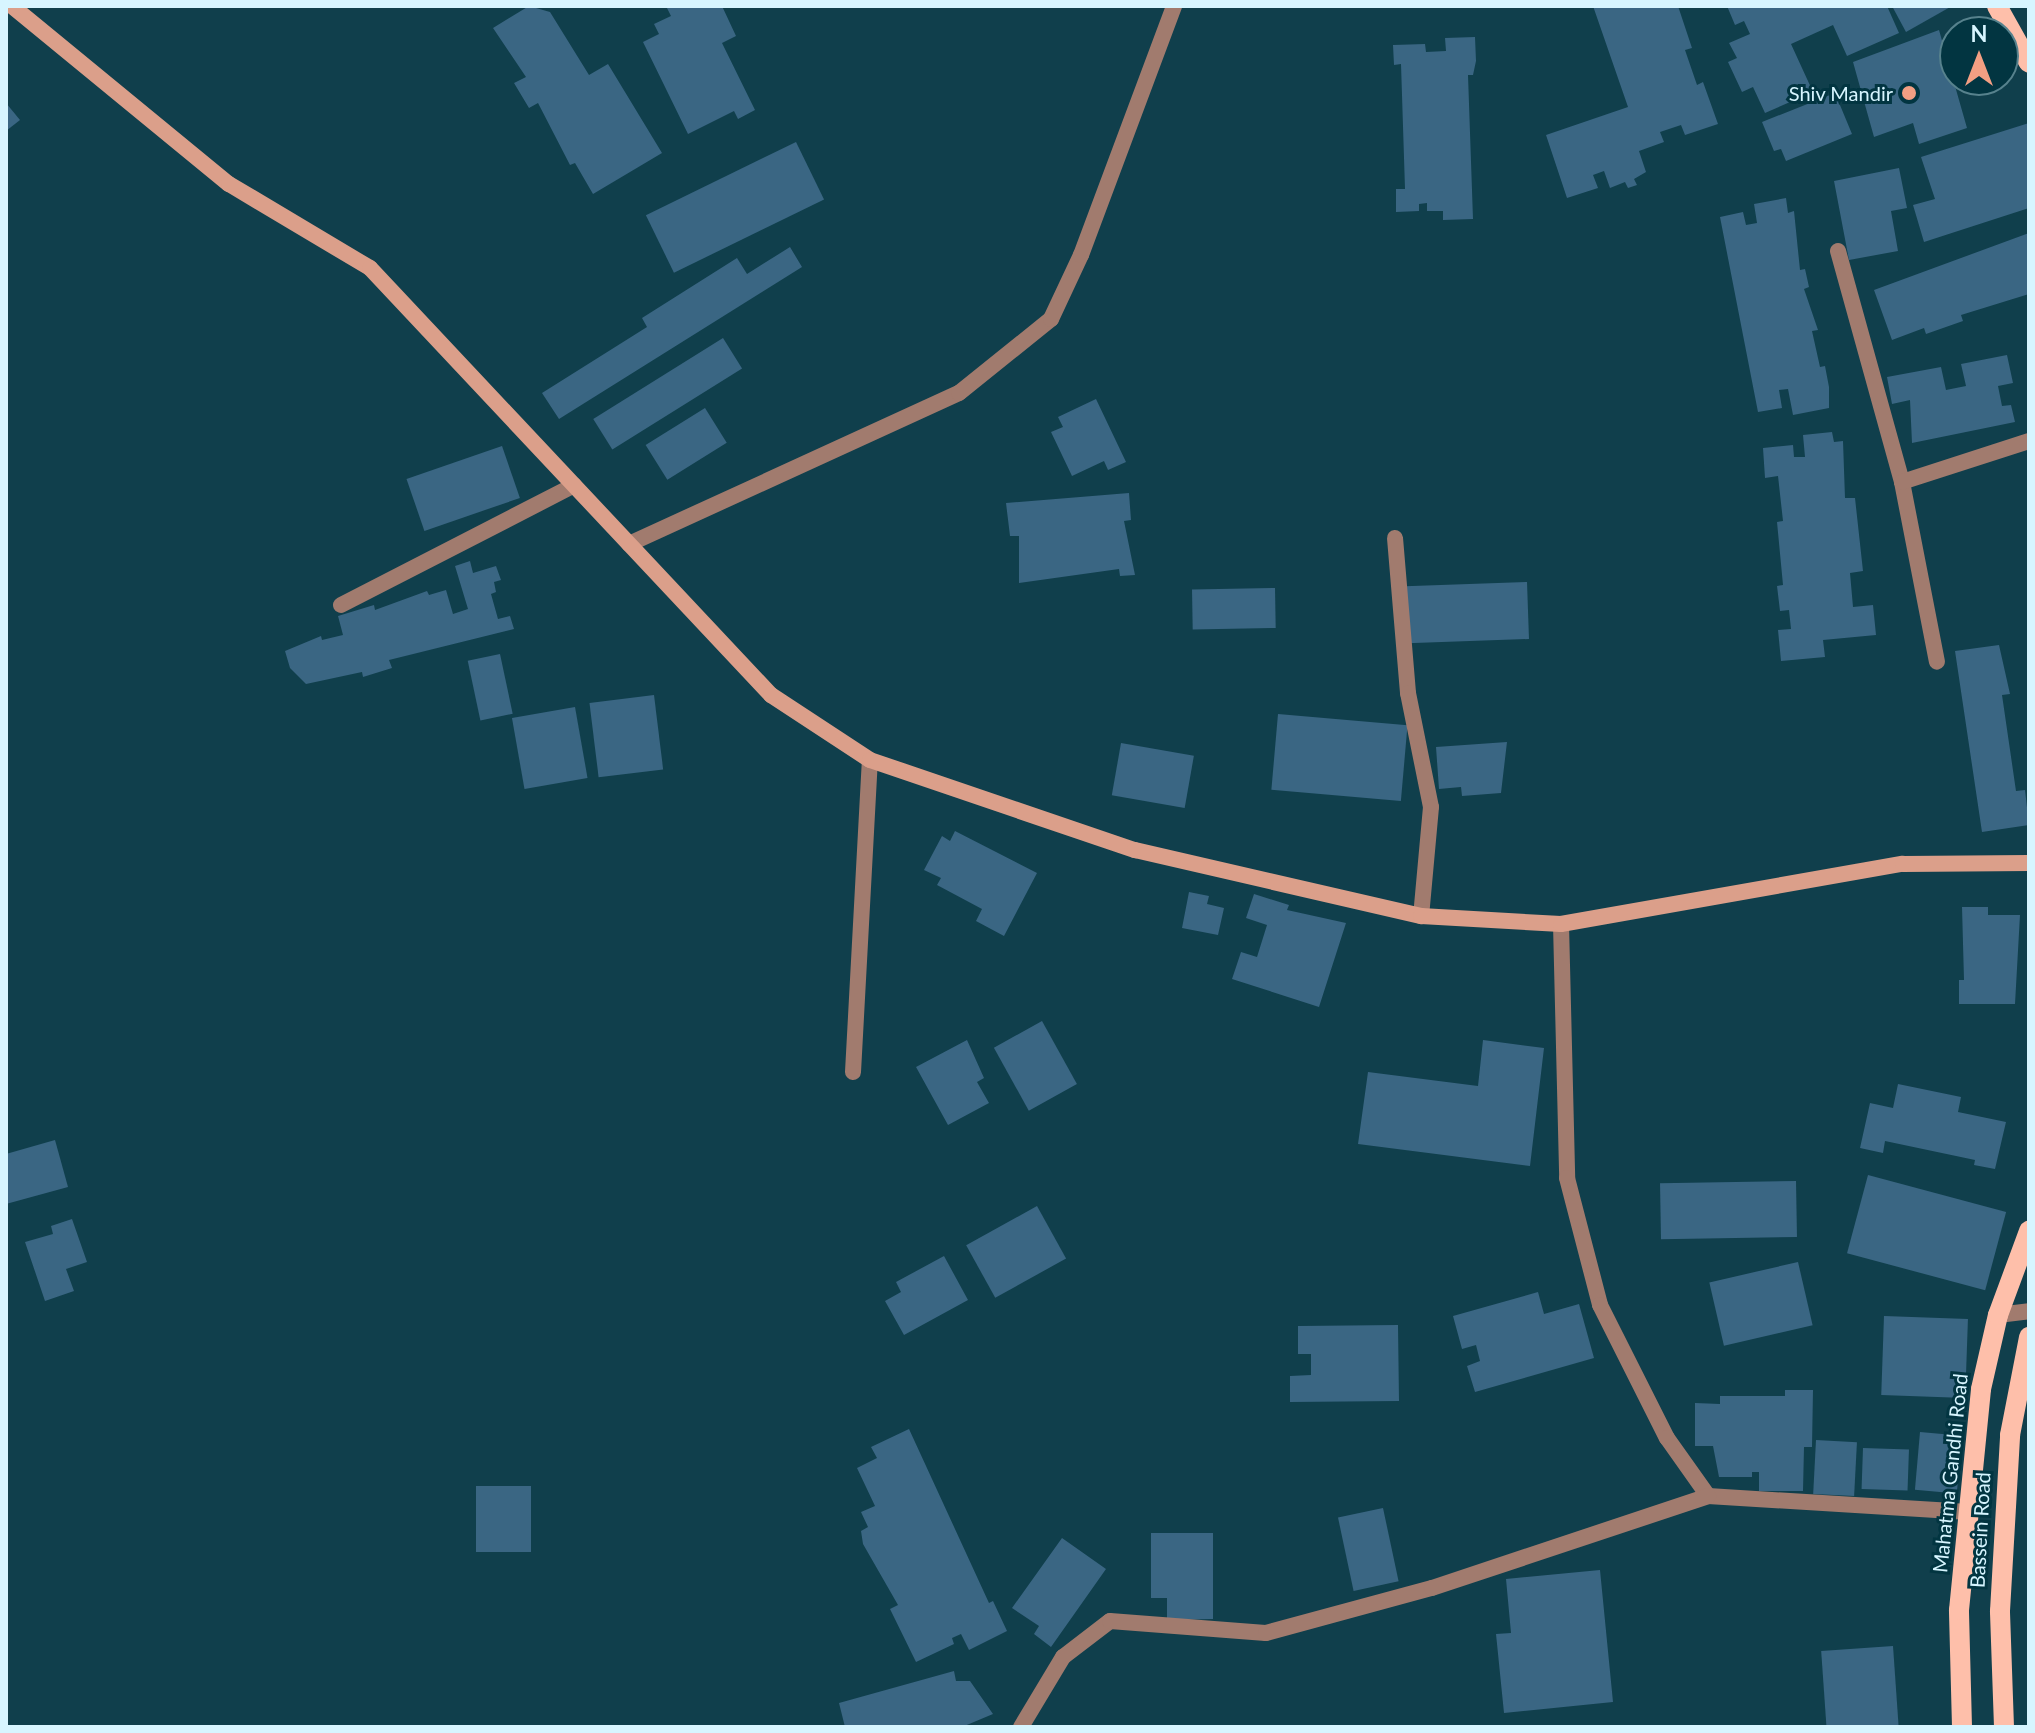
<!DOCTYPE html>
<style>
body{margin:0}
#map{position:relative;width:2035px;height:1733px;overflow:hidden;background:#103f4c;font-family:Lato,sans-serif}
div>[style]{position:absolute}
.building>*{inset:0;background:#3a6683;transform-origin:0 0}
.minor>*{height:16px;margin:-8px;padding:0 8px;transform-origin:8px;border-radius:8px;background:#a17b6e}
.secondary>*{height:16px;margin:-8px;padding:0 8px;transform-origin:8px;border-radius:8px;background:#db9f8a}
.primary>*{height:20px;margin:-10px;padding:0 10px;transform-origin:10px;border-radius:10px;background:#febfaa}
.dots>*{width:22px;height:22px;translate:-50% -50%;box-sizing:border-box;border:4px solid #023541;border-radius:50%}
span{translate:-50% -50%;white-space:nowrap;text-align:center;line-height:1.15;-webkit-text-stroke:6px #023541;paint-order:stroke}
.poi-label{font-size:20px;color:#d7f5ff}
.right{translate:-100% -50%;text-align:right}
.street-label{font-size:20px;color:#d7f5ff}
.frame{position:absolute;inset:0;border:8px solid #d7f5ff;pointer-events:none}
.north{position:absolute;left:1939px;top:16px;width:80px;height:80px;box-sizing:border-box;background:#023541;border:2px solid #57828d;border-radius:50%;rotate:0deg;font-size:22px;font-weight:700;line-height:32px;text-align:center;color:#d7f5ff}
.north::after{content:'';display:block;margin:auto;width:28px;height:36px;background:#f39f83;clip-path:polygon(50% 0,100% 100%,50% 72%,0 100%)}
</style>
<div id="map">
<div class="building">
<div style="clip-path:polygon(529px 6px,550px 12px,589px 75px,608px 64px,662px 153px,593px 194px,575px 163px,570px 165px,538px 103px,529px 108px,514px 83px,526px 77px,493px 28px)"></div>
<div style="clip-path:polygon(666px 6px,722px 6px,736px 36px,722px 43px,755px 110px,738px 119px,734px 111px,688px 134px,643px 42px,659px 34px,654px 24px,671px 16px)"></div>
<div style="clip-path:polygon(1593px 6px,1678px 6px,1692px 48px,1685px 50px,1697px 85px,1703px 82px,1718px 124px,1685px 135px,1681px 125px,1660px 132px,1664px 142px,1639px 151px,1646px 172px,1634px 179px,1637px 185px,1628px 188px,1625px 182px,1610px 188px,1604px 171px,1593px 175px,1598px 188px,1567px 198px,1546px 135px,1628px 107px)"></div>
<div style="clip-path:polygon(1727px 6px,1887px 6px,1899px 33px,1847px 56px,1833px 25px,1791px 44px,1813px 92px,1765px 113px,1753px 87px,1742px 92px,1728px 62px,1737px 58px,1729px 43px,1750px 34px,1744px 21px,1735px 25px)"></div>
<div style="clip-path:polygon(1892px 6px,1952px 6px,1906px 32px)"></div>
<div style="clip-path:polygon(1939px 30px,1967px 128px,1919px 144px,1913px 123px,1874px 137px,1853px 62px)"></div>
<div style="clip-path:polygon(1475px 37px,1476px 61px,1473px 75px,1468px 75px,1473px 219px,1443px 220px,1443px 211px,1427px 211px,1427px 203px,1419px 204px,1419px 211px,1396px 212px,1396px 189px,1405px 189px,1401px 64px,1394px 65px,1393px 45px,1425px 44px,1426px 52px,1446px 51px,1445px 38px)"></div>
<div style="clip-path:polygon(1835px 93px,1852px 134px,1786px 161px,1781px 149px,1774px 151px,1762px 122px)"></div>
<div style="clip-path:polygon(6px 103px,20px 120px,6px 131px)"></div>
<div style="clip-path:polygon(2029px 123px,2029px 208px,1924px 242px,1913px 205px,1935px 199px,1921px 157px)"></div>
<div style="left:796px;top:142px;width:64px;height:167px;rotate:64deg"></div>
<div style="clip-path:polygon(1899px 168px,1907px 208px,1891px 211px,1898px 251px,1849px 260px,1834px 181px)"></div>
<div style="clip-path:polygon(1786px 198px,1788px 213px,1794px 211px,1800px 270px,1805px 269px,1809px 287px,1804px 289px,1818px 330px,1812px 331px,1820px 367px,1825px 366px,1829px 387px,1829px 408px,1793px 415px,1788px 389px,1779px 390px,1782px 408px,1758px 412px,1720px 217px,1743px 212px,1746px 225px,1757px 223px,1754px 204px)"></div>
<div style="clip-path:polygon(2029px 233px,2029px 294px,1961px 315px,1963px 321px,1926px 334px,1924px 328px,1892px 340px,1874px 290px)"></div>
<div style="clip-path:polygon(790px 247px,802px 267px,559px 419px,542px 393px,647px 327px,642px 318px,737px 258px,747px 274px)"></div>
<div style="left:723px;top:338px;width:36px;height:153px;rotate:58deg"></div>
<div style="clip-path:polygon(2007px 355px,2013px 383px,1998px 386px,2002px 406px,2011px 405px,2015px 422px,1912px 443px,1910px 400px,1892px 404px,1887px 377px,1941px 367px,1946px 390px,1966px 386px,1961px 364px)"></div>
<div style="clip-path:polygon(1096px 399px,1126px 462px,1108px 470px,1104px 461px,1072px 476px,1051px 432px,1063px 427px,1058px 417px)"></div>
<div style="left:705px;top:408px;width:41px;height:70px;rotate:58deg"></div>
<div style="clip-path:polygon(1832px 432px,1834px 442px,1843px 441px,1845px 498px,1855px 498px,1863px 571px,1850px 573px,1853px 607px,1873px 605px,1876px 635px,1823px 640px,1825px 657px,1781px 661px,1778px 630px,1791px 629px,1789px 610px,1780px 611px,1777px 586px,1783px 585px,1777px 522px,1783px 521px,1778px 476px,1765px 478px,1763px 448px,1793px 445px,1794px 457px,1805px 457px,1803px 435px)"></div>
<div style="left:502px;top:446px;width:55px;height:101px;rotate:71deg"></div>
<div style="clip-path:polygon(1129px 493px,1131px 520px,1124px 521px,1135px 575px,1120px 576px,1119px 569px,1019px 583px,1019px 536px,1010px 536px,1006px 503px)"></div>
<div style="clip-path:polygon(470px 561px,473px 573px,496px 566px,501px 580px,494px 582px,496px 592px,491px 594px,498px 619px,510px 616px,514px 629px,389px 660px,392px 668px,363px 677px,362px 672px,306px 684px,290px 668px,285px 651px,321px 636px,322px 640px,343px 635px,338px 616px,374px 605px,375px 610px,427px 591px,429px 595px,446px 590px,453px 614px,468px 609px,455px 566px)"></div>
<div style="left:1527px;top:582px;width:57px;height:122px;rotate:88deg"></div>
<div style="left:1275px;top:588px;width:40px;height:83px;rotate:89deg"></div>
<div style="clip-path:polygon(1999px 645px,2010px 694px,2002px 695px,2016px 791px,2025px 790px,2029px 825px,1982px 832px,1955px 651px)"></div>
<div style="left:500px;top:654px;width:61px;height:33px;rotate:78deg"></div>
<div style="left:654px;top:695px;width:75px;height:65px;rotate:83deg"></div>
<div style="left:575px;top:707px;width:72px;height:64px;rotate:80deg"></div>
<div style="left:1278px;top:714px;width:130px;height:76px;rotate:5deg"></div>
<div style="clip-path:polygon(1507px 742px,1501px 793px,1462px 796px,1461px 787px,1439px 789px,1436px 747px)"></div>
<div style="left:1121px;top:743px;width:74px;height:53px;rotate:10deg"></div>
<div style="clip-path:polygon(955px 831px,1037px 873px,1004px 936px,976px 921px,982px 909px,937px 885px,941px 878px,924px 870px,942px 836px,950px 841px)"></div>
<div style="clip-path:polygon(1189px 892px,1209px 896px,1207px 904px,1224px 908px,1218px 935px,1182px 928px)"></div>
<div style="clip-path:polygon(1254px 894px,1289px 905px,1287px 910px,1346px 923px,1319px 1007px,1232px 979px,1241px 952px,1257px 957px,1267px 925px,1246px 918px)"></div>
<div style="clip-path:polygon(1962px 907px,1988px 907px,1988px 915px,2020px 915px,2015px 1004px,1959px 1004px,1959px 980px,1964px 980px)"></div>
<div style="left:1042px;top:1021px;width:72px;height:55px;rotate:61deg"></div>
<div style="clip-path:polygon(967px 1040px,984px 1078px,977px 1082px,989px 1103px,948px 1125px,916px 1067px)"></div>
<div style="clip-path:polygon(1483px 1040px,1544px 1048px,1530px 1166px,1358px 1144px,1368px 1072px,1478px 1086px)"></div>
<div style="clip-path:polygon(1898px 1084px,1961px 1097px,1958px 1112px,2006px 1122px,1995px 1169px,1974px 1165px,1975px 1160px,1885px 1141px,1883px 1153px,1860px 1148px,1870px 1103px,1893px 1108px)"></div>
<div style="clip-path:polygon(55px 1140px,68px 1187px,6px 1204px,6px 1154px)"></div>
<div style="left:1868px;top:1175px;width:143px;height:81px;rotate:15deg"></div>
<div style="left:1796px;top:1181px;width:56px;height:136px;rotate:89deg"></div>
<div style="left:1037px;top:1206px;width:60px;height:81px;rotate:61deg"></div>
<div style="clip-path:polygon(72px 1219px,87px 1262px,66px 1269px,74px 1291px,45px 1301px,25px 1242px,53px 1234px,51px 1226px)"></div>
<div style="clip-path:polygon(944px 1256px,968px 1300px,904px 1335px,885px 1301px,901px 1292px,896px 1282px)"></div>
<div style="left:1798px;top:1262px;width:65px;height:91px;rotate:77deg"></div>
<div style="clip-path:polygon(1538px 1292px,1544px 1314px,1579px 1304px,1594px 1358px,1475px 1392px,1467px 1366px,1480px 1361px,1476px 1345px,1462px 1349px,1453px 1316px)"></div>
<div style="left:1884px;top:1316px;width:84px;height:79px;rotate:2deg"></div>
<div style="clip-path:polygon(1398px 1325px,1399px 1401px,1290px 1402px,1290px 1376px,1311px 1375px,1311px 1354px,1298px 1354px,1298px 1326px)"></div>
<div style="clip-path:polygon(1785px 1390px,1813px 1390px,1812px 1447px,1804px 1447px,1803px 1491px,1759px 1491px,1759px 1472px,1752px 1472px,1752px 1477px,1719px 1477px,1713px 1446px,1695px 1446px,1695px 1403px,1720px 1404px,1720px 1396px,1785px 1396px)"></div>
<div style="clip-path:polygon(909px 1429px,989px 1603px,993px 1601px,1007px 1631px,969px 1650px,961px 1634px,952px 1638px,954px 1644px,916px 1662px,890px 1609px,898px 1605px,863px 1544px,861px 1531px,868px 1527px,861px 1512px,875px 1506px,857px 1468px,877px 1458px,871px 1447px)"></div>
<div style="left:1920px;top:1432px;width:42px;height:58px;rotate:5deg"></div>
<div style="left:1816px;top:1440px;width:41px;height:54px;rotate:3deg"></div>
<div style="left:1863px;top:1448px;width:46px;height:41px;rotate:2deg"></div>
<div style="left:476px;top:1486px;width:55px;height:66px"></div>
<div style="left:1383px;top:1508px;width:75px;height:46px;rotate:78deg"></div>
<div style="clip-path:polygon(1151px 1533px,1213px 1533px,1213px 1619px,1167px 1620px,1167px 1598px,1151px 1598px)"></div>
<div style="clip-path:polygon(1062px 1538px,1106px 1569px,1051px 1647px,1034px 1634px,1039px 1626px,1012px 1608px)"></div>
<div style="clip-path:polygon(1600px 1570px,1613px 1702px,1504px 1713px,1496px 1634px,1511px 1633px,1506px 1579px)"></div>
<div style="left:1893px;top:1646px;width:81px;height:72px;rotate:86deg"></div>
<div style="clip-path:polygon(954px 1671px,956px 1681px,970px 1681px,993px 1714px,962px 1727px,845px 1727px,839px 1703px)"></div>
</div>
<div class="minor">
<div style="left:1838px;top:251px;width:240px;rotate:74.5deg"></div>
<div style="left:1902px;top:482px;width:183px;rotate:79deg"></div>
<div style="left:1902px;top:482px;width:133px;rotate:-17.9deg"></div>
<div style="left:1395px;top:538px;width:156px;rotate:85.2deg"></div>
<div style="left:1408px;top:693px;width:116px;rotate:78.6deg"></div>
<div style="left:1431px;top:807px;width:109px;rotate:95.2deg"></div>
<div style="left:629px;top:544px;width:363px;rotate:-24.6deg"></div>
<div style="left:959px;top:393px;width:118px;rotate:-38.8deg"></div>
<div style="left:1051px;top:319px;width:71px;rotate:-64.9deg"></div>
<div style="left:1081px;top:255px;width:266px;rotate:-69.5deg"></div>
<div style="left:341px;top:605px;width:262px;rotate:-27.2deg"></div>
<div style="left:1561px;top:924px;width:254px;rotate:88.6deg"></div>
<div style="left:1567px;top:1178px;width:131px;rotate:75.4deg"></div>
<div style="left:1600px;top:1305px;width:149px;rotate:63.3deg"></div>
<div style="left:1667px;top:1438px;width:71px;rotate:54.7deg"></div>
<div style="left:1708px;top:1496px;width:261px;rotate:3.5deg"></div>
<div style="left:853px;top:1072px;width:312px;rotate:-86.9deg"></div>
<div style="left:1998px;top:1315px;width:31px;rotate:-7deg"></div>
<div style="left:1021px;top:1727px;width:82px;rotate:-59deg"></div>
<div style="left:1063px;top:1657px;width:59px;rotate:-37.5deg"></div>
<div style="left:1110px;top:1621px;width:156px;rotate:4.4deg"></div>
<div style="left:1266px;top:1633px;width:172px;rotate:-15.2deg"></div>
<div style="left:1432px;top:1588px;width:291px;rotate:-18.4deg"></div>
</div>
<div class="secondary">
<div style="left:12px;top:6px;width:281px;rotate:39.4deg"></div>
<div style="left:229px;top:184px;width:164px;rotate:30.8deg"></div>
<div style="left:370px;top:268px;width:586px;rotate:46.8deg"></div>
<div style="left:771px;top:695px;width:118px;rotate:33.3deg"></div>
<div style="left:870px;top:760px;width:280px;rotate:18.8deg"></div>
<div style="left:1135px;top:850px;width:294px;rotate:13deg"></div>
<div style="left:1421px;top:916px;width:140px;rotate:3.3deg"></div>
<div style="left:1561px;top:924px;width:347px;rotate:-10deg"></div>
<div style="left:1903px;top:864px;width:126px;rotate:-0.5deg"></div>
</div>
<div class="primary">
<div style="left:1997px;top:6px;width:65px;rotate:60.7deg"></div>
<div style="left:1962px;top:1727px;width:117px;rotate:-91.5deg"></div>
<div style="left:1959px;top:1610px;width:222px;rotate:-84.3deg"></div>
<div style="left:1981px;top:1389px;width:76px;rotate:-77.1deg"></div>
<div style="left:1998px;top:1315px;width:90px;rotate:-69.7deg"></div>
<div style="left:2004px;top:1727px;width:116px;rotate:-92deg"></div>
<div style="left:2000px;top:1611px;width:176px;rotate:-86.7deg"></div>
<div style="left:2010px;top:1435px;width:100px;rotate:-79deg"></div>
</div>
<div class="dots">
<div style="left:1909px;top:93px;background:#f39f83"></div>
</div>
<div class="poi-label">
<span class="right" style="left:1893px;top:93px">Shiv Mandir</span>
</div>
<div class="street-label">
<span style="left:1950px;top:1473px;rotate:-84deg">Mahatma Gandhi Road</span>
<span style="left:1980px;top:1530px;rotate:-87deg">Bassein Road</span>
</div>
<div class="frame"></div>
<div class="north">N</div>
</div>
